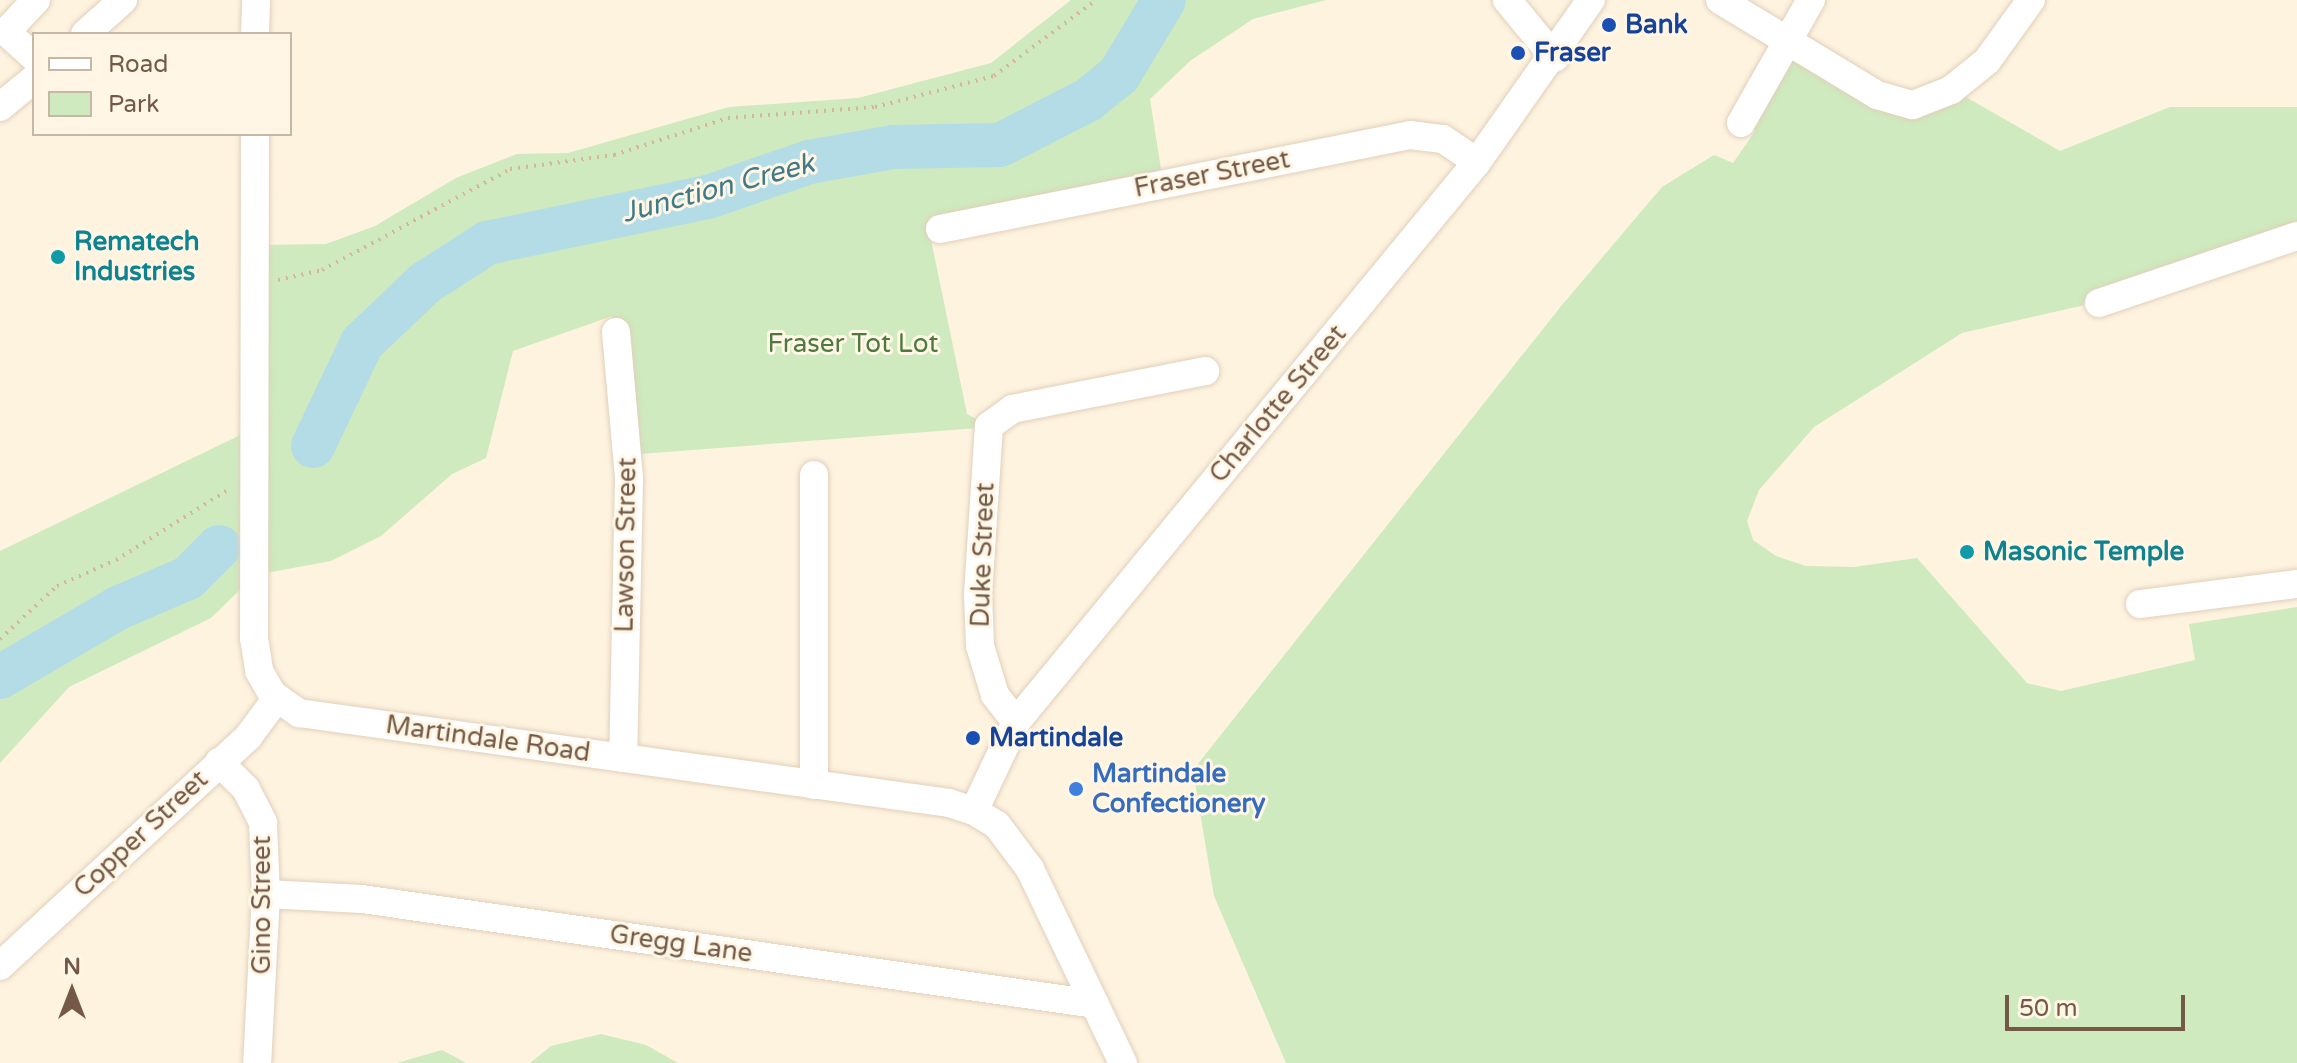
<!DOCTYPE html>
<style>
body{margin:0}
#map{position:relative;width:2297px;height:1063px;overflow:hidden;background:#fdf3df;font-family:"Varela Round",sans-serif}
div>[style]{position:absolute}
.green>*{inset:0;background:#ceeabe}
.river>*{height:44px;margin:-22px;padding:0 22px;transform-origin:22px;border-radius:22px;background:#b4dce6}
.path>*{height:4px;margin-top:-2px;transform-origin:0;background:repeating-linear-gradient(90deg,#d7b59a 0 2px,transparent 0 8px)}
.roads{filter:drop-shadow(0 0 2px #e1cfbb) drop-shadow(0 0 2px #e1cfbb)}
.minor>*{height:28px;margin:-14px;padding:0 14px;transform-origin:14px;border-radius:14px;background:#fff}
.dots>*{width:22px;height:22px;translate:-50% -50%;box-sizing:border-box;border:4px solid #fff6e6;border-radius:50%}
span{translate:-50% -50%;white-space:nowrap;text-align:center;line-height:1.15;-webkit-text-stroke:6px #fff6e6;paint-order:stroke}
.transit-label{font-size:26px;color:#164399;font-weight:700}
.left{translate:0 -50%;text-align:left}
.street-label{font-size:26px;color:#745946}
.culture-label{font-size:26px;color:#0d838f;font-weight:700}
.park-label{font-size:26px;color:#4d7a3e}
.shop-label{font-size:26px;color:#366cbe;font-weight:700}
.water-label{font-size:28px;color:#407988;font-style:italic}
.legend{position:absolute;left:32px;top:32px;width:260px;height:104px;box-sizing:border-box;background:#fff6e6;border:2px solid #c7b7a6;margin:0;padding:10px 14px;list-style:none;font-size:24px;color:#745946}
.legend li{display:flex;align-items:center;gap:16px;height:40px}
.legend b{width:40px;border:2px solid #c7b7a6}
.north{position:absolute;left:32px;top:951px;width:80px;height:80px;-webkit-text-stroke:6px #fff6e6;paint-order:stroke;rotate:0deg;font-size:22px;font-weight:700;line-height:32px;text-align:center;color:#745946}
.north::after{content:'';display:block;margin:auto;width:28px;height:36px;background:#745946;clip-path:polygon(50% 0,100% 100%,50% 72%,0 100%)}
.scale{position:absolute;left:2005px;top:995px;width:180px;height:36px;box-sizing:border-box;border:4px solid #745946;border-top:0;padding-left:10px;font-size:24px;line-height:28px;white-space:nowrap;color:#745946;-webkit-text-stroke:6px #fff6e6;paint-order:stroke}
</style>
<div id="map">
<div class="green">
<div style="clip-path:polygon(1071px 0,1326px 0,1253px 19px,1190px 61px,1150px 99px,1163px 182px,929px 230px,967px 414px,991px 427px,627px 455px,612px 316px,513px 351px,486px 458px,452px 474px,381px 536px,331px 561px,255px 575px,211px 618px,69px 687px,0 763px,0 551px,255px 428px,259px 245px,326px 244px,375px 226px,456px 178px,517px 154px,568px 153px,729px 107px,858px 98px,991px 63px)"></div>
<div style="clip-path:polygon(1788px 37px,1878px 94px,1950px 88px,2060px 151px,2170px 107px,2297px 107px,2297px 235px,2098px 302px,1962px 333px,1814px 427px,1759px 490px,1747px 521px,1753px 540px,1776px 556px,1806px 566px,1854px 567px,1917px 558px,2027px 683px,2061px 691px,2195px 660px,2189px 624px,2297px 607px,2297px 1063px,1286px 1063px,1214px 896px,1193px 770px,1562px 305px,1662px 187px,1714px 155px,1733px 163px,1754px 133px,1756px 94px)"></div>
<div style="clip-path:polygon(601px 1034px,646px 1045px,678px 1063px,530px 1063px,551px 1046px)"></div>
<div style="clip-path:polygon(442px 1050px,466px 1063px,397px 1063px)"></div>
</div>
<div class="river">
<div style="left:313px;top:446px;width:114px;rotate:-64.6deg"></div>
<div style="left:362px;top:343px;width:87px;rotate:-43.6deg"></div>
<div style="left:425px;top:283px;width:74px;rotate:-32.8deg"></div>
<div style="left:487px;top:243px;width:229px;rotate:-11.8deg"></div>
<div style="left:711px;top:196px;width:104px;rotate:-19.1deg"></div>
<div style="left:809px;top:162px;width:85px;rotate:-10.1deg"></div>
<div style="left:893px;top:147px;width:107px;rotate:-1.1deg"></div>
<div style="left:1000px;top:145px;width:99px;rotate:-27.1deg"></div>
<div style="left:1088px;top:100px;width:40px;rotate:-39deg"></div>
<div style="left:1119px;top:75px;width:87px;rotate:-59deg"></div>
<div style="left:0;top:677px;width:137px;rotate:-30.3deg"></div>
<div style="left:118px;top:608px;width:76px;rotate:-23.2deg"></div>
<div style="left:188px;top:578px;width:44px;rotate:-45deg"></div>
</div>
<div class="path">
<div style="left:278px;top:280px;width:45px;rotate:-12.8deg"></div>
<div style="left:322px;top:270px;width:213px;rotate:-28.2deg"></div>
<div style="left:510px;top:169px;width:105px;rotate:-7.7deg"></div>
<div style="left:614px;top:155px;width:120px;rotate:-18deg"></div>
<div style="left:728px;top:118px;width:147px;rotate:-4.3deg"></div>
<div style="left:875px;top:107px;width:123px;rotate:-14.6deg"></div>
<div style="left:994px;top:76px;width:127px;rotate:-36.7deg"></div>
<div style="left:0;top:639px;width:78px;rotate:-42.9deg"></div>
<div style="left:57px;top:586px;width:64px;rotate:-23.8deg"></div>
<div style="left:116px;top:560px;width:133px;rotate:-32.1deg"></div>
</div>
<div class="roads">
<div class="minor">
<div style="left:1507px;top:0;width:75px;rotate:50.4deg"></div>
<div style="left:1720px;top:0;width:184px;rotate:31.2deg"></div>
<div style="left:1877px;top:95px;width:37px;rotate:16deg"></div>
<div style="left:1913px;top:105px;width:41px;rotate:-21.5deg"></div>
<div style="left:1951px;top:90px;width:46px;rotate:-38.9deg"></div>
<div style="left:1987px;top:61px;width:75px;rotate:-54.2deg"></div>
<div style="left:85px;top:34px;width:51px;rotate:-41.8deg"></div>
<div style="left:255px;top:34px;width:34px;rotate:-88deg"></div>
<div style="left:34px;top:57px;width:38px;rotate:-138deg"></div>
<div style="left:6px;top:32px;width:44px;rotate:-46.8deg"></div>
<div style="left:0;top:107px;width:44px;rotate:-39.5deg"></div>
<div style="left:1741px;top:123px;width:142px;rotate:-60.4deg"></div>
<div style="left:255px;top:134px;width:504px;rotate:90.11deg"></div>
<div style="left:254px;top:638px;width:33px;rotate:81deg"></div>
<div style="left:259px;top:671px;width:28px;rotate:60deg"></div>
<div style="left:273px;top:695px;width:32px;rotate:35deg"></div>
<div style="left:299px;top:713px;width:656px;rotate:7.88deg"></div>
<div style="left:949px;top:803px;width:26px;rotate:18deg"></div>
<div style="left:974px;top:811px;width:27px;rotate:31deg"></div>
<div style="left:997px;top:825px;width:55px;rotate:53.1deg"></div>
<div style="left:1030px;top:869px;width:215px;rotate:64.4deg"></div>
<div style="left:940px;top:229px;width:479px;rotate:-11.3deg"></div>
<div style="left:1410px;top:135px;width:33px;rotate:7deg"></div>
<div style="left:1443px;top:139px;width:41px;rotate:34.1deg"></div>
<div style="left:2099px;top:303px;width:209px;rotate:-18.7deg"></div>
<div style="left:616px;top:332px;width:148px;rotate:84.9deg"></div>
<div style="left:629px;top:479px;width:279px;rotate:91.2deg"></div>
<div style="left:2140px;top:604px;width:158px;rotate:-7.3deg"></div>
<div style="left:1016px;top:722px;width:34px;rotate:-128deg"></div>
<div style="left:995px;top:695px;width:51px;rotate:-107deg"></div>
<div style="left:980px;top:646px;width:51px;rotate:-92.2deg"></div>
<div style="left:978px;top:595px;width:169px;rotate:-86.3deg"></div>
<div style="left:989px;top:426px;width:29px;rotate:-36deg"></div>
<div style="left:1012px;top:409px;width:197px;rotate:-11.1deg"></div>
<div style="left:219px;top:762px;width:38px;rotate:45deg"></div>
<div style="left:246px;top:789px;width:38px;rotate:63deg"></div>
<div style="left:263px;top:823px;width:71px;rotate:87.6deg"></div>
<div style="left:266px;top:894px;width:169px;rotate:93deg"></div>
<div style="left:814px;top:785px;width:310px;rotate:-90deg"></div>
<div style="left:974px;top:811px;width:98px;rotate:-64.7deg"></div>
<div style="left:1016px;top:722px;width:725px;rotate:-50.54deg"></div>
<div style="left:1477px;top:162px;width:198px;rotate:-54.9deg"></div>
<div style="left:266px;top:894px;width:96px;rotate:3deg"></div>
<div style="left:362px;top:899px;width:740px;rotate:8.15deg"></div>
<div style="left:0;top:966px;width:338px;rotate:-42.7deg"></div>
<div style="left:248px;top:737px;width:49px;rotate:-53.4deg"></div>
</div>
</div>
<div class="dots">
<div style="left:1609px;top:25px;background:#1a4fb4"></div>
<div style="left:1518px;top:53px;background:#1a4fb4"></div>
<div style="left:58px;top:257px;background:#0f9aa8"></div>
<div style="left:1967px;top:552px;background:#0f9aa8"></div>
<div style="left:973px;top:738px;background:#1a4fb4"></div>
<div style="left:1076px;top:789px;background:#3f7fe0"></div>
</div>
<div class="transit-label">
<span class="left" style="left:1625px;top:25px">Bank</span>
<span class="left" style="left:1534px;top:53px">Fraser</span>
<span class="left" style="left:989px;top:738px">Martindale</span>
</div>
<div class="street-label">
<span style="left:1212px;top:174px;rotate:-11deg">Fraser Street</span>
<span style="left:1278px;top:404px;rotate:-50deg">Charlotte Street</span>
<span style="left:626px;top:545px;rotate:-89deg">Lawson Street</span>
<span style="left:983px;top:555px;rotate:-88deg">Duke Street</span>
<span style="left:488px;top:739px;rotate:8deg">Martindale Road</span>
<span style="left:141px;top:834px;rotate:-43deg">Copper Street</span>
<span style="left:262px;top:905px;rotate:-90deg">Gino Street</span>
<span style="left:681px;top:944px;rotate:8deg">Gregg Lane</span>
</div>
<div class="culture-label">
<span class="left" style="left:74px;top:257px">Rematech<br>Industries</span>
<span class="left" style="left:1983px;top:552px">Masonic Temple</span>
</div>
<div class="park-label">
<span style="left:853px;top:344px">Fraser Tot Lot</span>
</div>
<div class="shop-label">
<span class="left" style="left:1092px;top:789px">Martindale<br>Confectionery</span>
</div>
<div class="water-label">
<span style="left:718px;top:188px;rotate:-15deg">Junction Creek</span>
</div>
<ul class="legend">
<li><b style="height:10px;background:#fff"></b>Road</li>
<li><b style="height:22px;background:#ceeabe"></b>Park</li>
</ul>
<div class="north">N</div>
<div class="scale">50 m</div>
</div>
